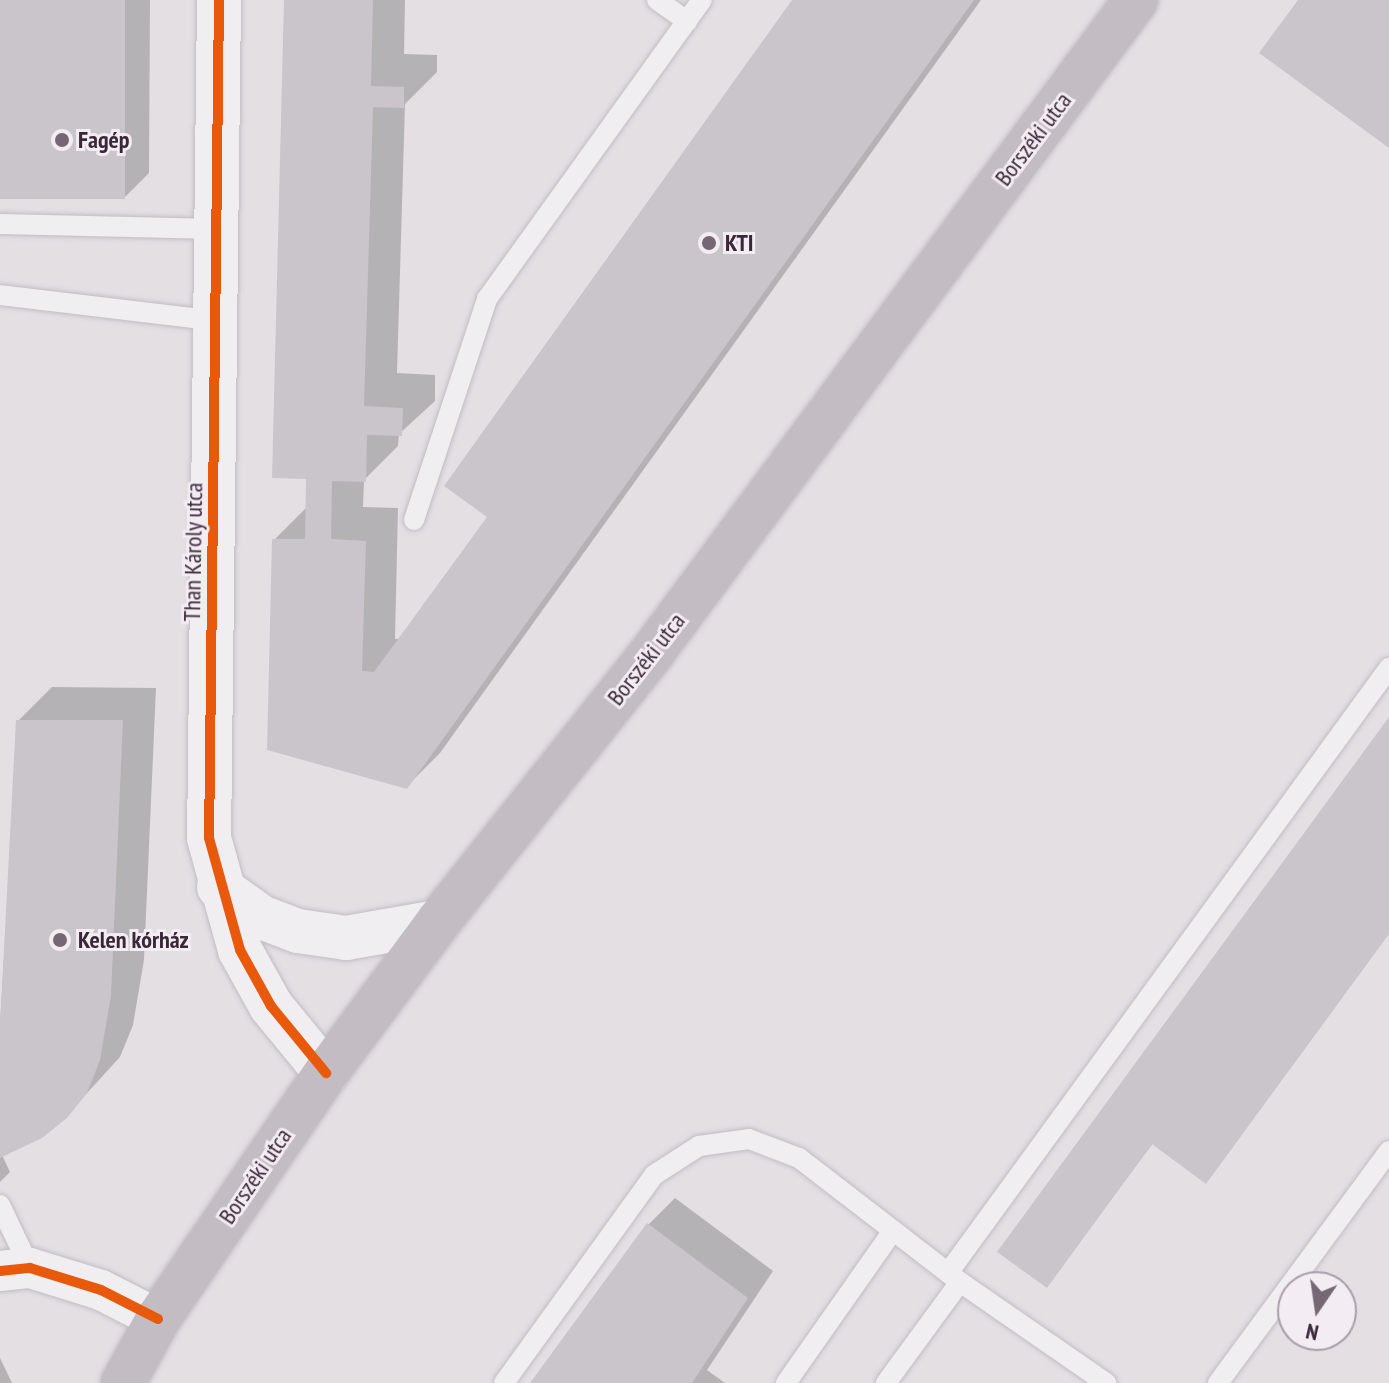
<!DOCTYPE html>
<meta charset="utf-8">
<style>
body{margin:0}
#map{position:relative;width:1389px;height:1383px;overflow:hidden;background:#e3dfe3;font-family:"PT Sans Narrow",sans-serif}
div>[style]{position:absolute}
.shadow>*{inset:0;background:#0003}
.building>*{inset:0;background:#cac5ca;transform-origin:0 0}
.roads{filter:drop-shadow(0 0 2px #c1bdc1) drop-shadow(0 0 2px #c1bdc1)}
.service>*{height:20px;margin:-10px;padding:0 10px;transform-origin:10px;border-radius:10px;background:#f0eef0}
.minor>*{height:40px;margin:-20px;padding:0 20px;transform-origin:20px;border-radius:20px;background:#f0eef0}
.tertiary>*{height:44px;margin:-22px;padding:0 22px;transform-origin:22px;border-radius:22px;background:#f0eef0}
.secondary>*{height:44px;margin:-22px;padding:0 22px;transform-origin:22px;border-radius:22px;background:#c3bdc3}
.cycleway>*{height:10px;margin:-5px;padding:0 5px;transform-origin:5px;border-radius:5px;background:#e8590c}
.dots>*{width:22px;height:22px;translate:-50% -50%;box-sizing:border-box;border:4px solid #f3ecf3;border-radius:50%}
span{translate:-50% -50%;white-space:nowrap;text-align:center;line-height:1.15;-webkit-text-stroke:6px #f3ecf3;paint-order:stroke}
.street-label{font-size:24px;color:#3a2839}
.poi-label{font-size:24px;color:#3a2839;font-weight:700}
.left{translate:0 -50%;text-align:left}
.north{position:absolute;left:1277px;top:1271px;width:80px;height:80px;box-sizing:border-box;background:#f3ecf3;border:2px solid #a99ea9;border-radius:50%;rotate:193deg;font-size:22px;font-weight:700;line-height:32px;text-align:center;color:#3a2839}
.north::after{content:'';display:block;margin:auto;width:28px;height:36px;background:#756874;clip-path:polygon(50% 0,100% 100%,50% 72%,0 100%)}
</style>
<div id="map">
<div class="shadow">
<div style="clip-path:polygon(0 0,150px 0,149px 173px,123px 199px,0 197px)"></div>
<div style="clip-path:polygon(286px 0,405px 0,404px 54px,437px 55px,437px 72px,405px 104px,397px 373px,435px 375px,435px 401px,399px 434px,398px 446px,364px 480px,363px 507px,398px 508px,395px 639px,401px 639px,491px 517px,795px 0,981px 0,440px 753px,407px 786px,274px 540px,308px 506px)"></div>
<div style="clip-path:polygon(52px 687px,156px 688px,144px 960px,133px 1025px,120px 1057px,66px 1116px,2px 1155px,10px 1172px,0 1182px,0 1025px,18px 721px)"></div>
<div style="clip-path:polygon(1389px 721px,1389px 934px,1153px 1143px,1047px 1286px)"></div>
<div style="clip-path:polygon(675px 1198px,773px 1271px,707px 1370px,725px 1383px,532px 1383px,649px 1224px)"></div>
<div style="clip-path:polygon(0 1358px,12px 1383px,0 1383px)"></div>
</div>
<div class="building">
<div style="left:0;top:0;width:125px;height:199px"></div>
<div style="clip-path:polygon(284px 0,373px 0,371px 86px,404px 87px,404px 108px,373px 107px,364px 406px,403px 408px,402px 436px,367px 435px,366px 482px,332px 481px,331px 539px,366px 541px,362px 671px,374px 672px,487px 517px,444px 486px,792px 0,974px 0,407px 789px,267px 750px,272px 539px,305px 539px,306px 479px,272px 478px)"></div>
<div style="clip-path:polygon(1298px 0,1389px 0,1389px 148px,1259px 53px)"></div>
<div style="clip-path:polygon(1389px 717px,1389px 934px,1206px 1184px,1152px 1144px,1047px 1288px,997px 1252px)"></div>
<div style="clip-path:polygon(16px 720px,123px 720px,111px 995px,100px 1060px,87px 1093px,67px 1118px,42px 1138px,0 1158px,0 1026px)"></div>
<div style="clip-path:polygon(647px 1223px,748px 1298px,692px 1383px,530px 1383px)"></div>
</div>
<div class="roads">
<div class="service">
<div style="left:657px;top:0;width:37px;rotate:35deg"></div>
<div style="left:0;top:224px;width:218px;rotate:1.3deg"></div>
<div style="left:0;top:295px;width:219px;rotate:6.8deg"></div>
<div style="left:414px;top:520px;width:233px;rotate:-71.7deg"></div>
<div style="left:487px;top:299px;width:368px;rotate:-54.3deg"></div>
<div style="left:0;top:1205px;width:70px;rotate:64.5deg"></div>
<div style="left:948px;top:1273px;width:749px;rotate:-53.91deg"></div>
<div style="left:504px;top:1383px;width:256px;rotate:-54.2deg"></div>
<div style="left:654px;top:1175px;width:54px;rotate:-32.8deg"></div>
<div style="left:699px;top:1146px;width:50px;rotate:-8deg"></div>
<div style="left:749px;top:1139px;width:53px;rotate:20.8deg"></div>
<div style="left:799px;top:1158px;width:203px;rotate:37.6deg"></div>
<div style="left:960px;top:1282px;width:178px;rotate:34.7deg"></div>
<div style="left:786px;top:1383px;width:186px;rotate:-54.9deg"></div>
<div style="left:886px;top:1383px;width:125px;rotate:-53.8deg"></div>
<div style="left:1218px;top:1383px;width:288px;rotate:-53.6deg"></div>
</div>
<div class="minor">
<div style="left:0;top:1271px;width:30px;rotate:-6deg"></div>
<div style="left:30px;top:1268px;width:74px;rotate:17.2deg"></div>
<div style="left:101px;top:1290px;width:64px;rotate:27deg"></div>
</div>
<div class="tertiary">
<div style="left:219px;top:0;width:838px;rotate:90.68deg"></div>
<div style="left:209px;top:838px;width:116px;rotate:74.5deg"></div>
<div style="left:240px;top:950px;width:64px;rotate:61deg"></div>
<div style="left:271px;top:1006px;width:87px;rotate:50.6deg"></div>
<div style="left:219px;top:887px;width:52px;rotate:35.5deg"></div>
<div style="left:261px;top:917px;width:40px;rotate:21deg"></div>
<div style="left:298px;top:931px;width:49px;rotate:8.3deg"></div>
<div style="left:346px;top:938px;width:93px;rotate:-9.9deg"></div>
</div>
<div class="secondary">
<div style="left:123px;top:1383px;width:73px;rotate:-61.3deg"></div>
<div style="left:158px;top:1319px;width:298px;rotate:-55.7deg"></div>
<div style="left:326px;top:1073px;width:188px;rotate:-53.4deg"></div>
<div style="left:438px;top:922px;width:337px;rotate:-51.5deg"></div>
<div style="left:648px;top:658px;width:819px;rotate:-53.44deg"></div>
</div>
</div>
<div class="cycleway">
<div style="left:219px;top:0;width:838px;rotate:90.68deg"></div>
<div style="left:209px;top:838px;width:116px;rotate:74.5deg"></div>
<div style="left:240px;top:950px;width:64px;rotate:61deg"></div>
<div style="left:271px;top:1006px;width:87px;rotate:50.6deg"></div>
<div style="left:0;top:1271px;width:30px;rotate:-6deg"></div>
<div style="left:30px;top:1268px;width:74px;rotate:17.2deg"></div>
<div style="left:101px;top:1290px;width:64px;rotate:27deg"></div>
</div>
<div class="dots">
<div style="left:62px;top:140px;background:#756874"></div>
<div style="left:709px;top:243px;background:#756874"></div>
<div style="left:60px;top:940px;background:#756874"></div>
</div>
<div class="street-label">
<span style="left:1033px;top:139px;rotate:-53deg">Borszéki utca</span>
<span style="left:193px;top:552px;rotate:-89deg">Than Károly utca</span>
<span style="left:646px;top:659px;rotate:-52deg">Borszéki utca</span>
<span style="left:255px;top:1176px;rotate:-56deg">Borszéki utca</span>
</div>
<div class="poi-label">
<span class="left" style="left:78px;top:140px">Fagép</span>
<span class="left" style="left:725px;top:243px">KTI</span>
<span class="left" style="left:78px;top:940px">Kelen kórház</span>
</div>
<div class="north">N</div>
</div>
